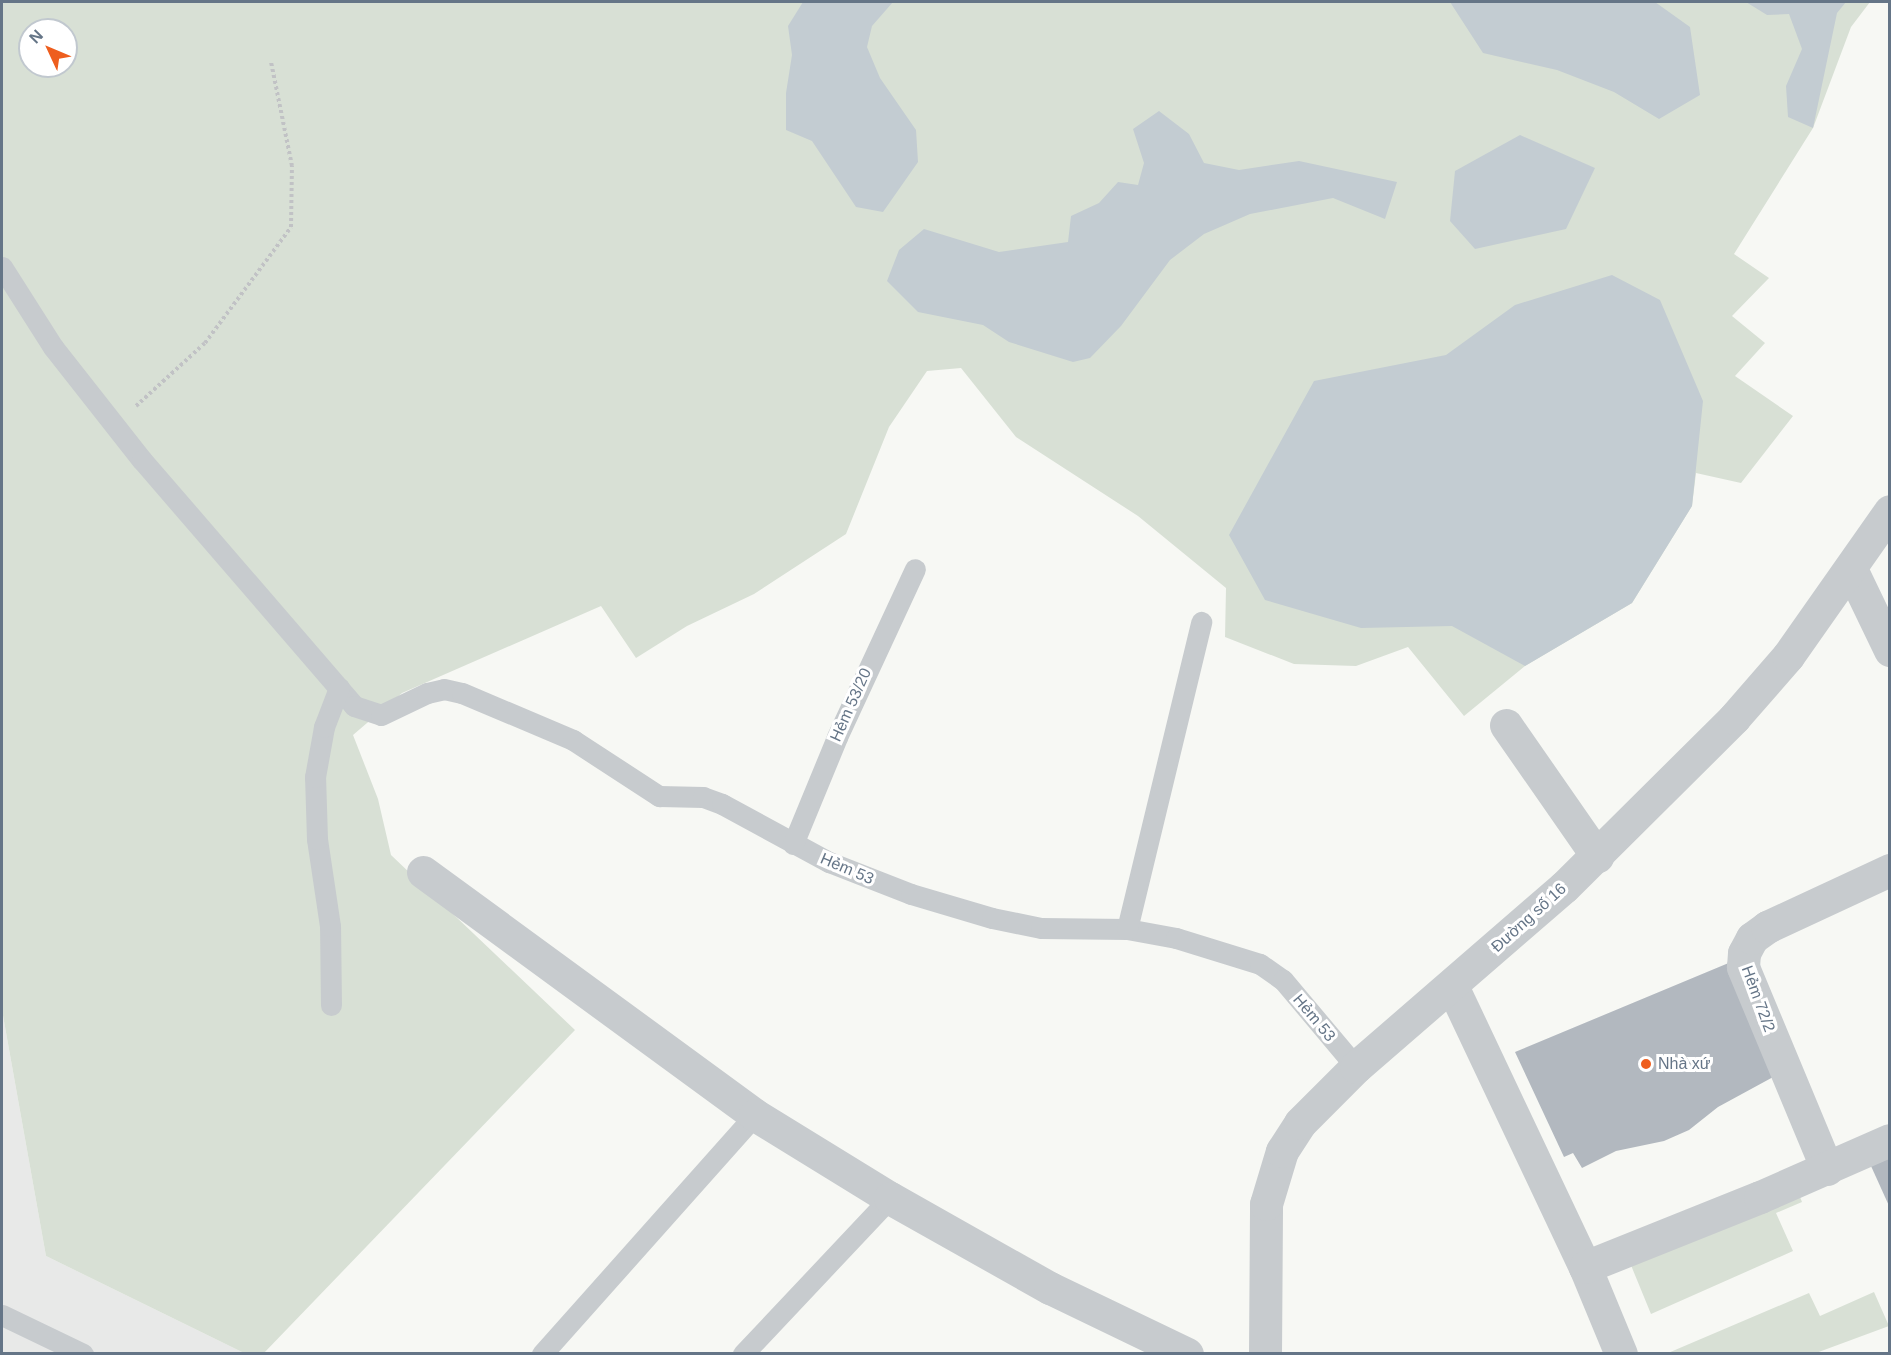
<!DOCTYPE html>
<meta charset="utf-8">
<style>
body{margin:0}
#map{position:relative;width:1891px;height:1355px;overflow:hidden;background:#f7f8f4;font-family:Arial,sans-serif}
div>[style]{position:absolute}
.built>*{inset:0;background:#e8e9e8}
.green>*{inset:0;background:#d8e0d5}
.water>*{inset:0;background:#c3ccd2}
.building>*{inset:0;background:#b2b8bf}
.path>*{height:4px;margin-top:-2px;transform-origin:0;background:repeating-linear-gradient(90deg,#c1c2c5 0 3px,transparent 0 6px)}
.lane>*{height:21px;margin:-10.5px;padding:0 10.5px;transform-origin:10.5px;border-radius:10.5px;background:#c7cbce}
.street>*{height:33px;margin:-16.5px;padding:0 16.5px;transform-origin:16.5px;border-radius:16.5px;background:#c7cbce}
.dots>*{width:16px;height:16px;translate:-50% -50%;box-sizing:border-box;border:3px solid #fff;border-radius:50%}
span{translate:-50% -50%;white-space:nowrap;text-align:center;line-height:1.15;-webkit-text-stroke:6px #fff;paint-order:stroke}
.street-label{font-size:16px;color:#657587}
.poi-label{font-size:16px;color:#657587}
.left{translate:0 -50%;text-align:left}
.frame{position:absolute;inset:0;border:3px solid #657587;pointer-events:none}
.north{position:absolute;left:18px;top:18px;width:60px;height:60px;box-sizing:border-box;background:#fff;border:2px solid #c1c8cf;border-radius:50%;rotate:314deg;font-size:16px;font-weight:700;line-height:24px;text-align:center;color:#657587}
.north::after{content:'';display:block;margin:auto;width:21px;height:27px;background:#ee5e1e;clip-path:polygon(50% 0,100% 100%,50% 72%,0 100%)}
</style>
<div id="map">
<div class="built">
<div style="clip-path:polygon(2px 1010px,46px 1256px,244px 1353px,2px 1353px)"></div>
</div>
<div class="green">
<div style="clip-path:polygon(evenodd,2px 2px,1870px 2px,1851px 27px,1813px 128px,1734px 254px,1769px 278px,1732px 316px,1765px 343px,1735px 376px,1793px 416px,1741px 483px,1696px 473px,1692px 506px,1632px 603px,1525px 666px,1464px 716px,1408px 647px,1356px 666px,1294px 664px,1225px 637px,1226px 588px,1138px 516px,1016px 437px,961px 368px,927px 371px,889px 427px,846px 534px,754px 594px,687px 626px,636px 658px,601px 606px,402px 693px,353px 735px,378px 799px,391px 855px,575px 1030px,263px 1354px,244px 1353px,46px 1256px,2px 1010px,2px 2px,30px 30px,66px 30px,66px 66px,30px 66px,30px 30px)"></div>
<div style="clip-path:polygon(1795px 1184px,1802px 1202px,1776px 1213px,1793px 1251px,1651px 1314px,1628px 1258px)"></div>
<div style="clip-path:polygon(1874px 1292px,1889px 1326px,1816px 1353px,1668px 1353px,1809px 1293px,1820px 1316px)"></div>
</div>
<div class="water">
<div style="clip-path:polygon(803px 2px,893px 2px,872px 26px,867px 47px,880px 78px,916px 130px,918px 162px,883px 212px,856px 207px,812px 141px,786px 130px,786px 93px,792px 55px,788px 26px)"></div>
<div style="clip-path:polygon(1450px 2px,1655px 2px,1690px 27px,1700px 95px,1659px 119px,1614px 92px,1557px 70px,1483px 53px)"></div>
<div style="clip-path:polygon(1746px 2px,1846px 2px,1837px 13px,1813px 128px,1788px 117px,1786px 86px,1802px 49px,1789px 14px,1767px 15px)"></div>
<div style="clip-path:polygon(1159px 111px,1189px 134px,1204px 163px,1239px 170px,1299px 161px,1397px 182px,1385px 219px,1333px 198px,1250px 214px,1204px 234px,1170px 260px,1121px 326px,1090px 358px,1073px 362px,1009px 342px,983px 325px,918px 312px,887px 281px,899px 250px,924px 229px,999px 252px,1068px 242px,1071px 216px,1099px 203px,1118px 182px,1138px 185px,1144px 163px,1133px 129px)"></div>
<div style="clip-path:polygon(1520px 135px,1595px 168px,1566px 229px,1475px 249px,1450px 221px,1455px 171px)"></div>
<div style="clip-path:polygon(1612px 275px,1660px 300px,1703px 401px,1692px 506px,1632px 603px,1525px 666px,1452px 626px,1361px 628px,1265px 600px,1229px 535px,1314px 381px,1446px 355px,1515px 305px)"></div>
</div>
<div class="building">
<div style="clip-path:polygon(1731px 962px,1775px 1076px,1718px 1107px,1689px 1130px,1664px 1141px,1616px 1151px,1582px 1168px,1573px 1153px,1564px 1157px,1515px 1052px)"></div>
<div style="clip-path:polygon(1890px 1158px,1890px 1208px,1871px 1166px)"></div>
</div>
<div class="path">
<div style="left:136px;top:406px;width:93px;rotate:-42.4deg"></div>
<div style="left:205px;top:343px;width:144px;rotate:-53.4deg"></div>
<div style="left:291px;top:227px;width:61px;rotate:-89.1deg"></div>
<div style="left:292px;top:166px;width:106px;rotate:-101.4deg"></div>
</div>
<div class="lane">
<div style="left:2px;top:267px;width:95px;rotate:57.5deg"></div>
<div style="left:53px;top:347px;width:144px;rotate:51.8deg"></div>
<div style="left:142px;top:460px;width:325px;rotate:49.2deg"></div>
<div style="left:354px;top:706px;width:28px;rotate:18deg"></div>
<div style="left:381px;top:715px;width:51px;rotate:-25.6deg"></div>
<div style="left:427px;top:693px;width:17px;rotate:-13deg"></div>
<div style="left:444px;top:689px;width:18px;rotate:13deg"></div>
<div style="left:462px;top:693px;width:121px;rotate:22.9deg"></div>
<div style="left:573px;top:740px;width:103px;rotate:33.1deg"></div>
<div style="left:659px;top:796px;width:44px;rotate:1.3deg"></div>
<div style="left:703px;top:797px;width:20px;rotate:20deg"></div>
<div style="left:722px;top:804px;width:122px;rotate:28.5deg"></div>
<div style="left:829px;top:862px;width:88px;rotate:21.3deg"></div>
<div style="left:911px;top:894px;width:84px;rotate:16.5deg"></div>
<div style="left:992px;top:918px;width:50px;rotate:11.5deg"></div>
<div style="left:1041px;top:928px;width:86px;rotate:0.7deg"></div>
<div style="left:1127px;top:929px;width:50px;rotate:10.4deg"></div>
<div style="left:1176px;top:938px;width:88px;rotate:17.2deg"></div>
<div style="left:1260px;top:964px;width:28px;rotate:35deg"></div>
<div style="left:1283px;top:980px;width:114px;rotate:50deg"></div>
<div style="left:793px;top:844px;width:116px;rotate:-67.6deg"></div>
<div style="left:837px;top:737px;width:185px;rotate:-65.1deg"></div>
<div style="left:1127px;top:929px;width:316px;rotate:-76.4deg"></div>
<div style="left:331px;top:1005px;width:79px;rotate:-90.7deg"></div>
<div style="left:330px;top:926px;width:88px;rotate:-98.5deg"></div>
<div style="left:317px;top:839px;width:62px;rotate:-91.8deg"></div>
<div style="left:315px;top:777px;width:51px;rotate:-79.8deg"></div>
<div style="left:324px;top:727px;width:42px;rotate:-69deg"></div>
<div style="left:2px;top:1315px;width:90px;rotate:25.7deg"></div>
<div style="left:542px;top:1354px;width:320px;rotate:-48.3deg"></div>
<div style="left:743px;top:1354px;width:214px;rotate:-46.7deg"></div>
</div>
<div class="street">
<div style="left:1851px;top:569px;width:90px;rotate:64.3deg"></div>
<div style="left:1506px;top:725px;width:160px;rotate:55.2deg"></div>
<div style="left:423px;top:872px;width:411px;rotate:36.2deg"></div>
<div style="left:755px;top:1115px;width:158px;rotate:31.6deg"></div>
<div style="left:890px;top:1198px;width:184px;rotate:29.4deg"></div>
<div style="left:1050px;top:1288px;width:152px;rotate:25.7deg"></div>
<div style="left:1452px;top:986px;width:311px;rotate:64.7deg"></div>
<div style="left:1827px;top:1169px;width:219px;rotate:-112.6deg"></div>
<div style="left:1743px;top:967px;width:14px;rotate:-86deg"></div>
<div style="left:1744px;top:953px;width:17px;rotate:-62deg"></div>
<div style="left:1752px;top:938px;width:19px;rotate:-36deg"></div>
<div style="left:1767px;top:927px;width:136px;rotate:-24.9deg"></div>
<div style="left:1265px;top:1354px;width:150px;rotate:-89.6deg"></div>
<div style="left:1266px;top:1204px;width:55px;rotate:-73.2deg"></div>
<div style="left:1282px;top:1151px;width:33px;rotate:-57deg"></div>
<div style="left:1300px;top:1123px;width:79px;rotate:-45deg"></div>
<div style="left:1356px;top:1067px;width:275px;rotate:-40.9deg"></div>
<div style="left:1564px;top:887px;width:240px;rotate:-44.8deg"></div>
<div style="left:1734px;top:718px;width:82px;rotate:-48.9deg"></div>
<div style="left:1788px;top:656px;width:177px;rotate:-54.9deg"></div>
<div style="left:1621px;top:1354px;width:94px;rotate:-112.5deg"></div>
<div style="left:1585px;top:1267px;width:188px;rotate:-21.8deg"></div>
<div style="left:1760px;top:1197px;width:142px;rotate:-23.7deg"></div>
</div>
<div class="dots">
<div style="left:1646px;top:1064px;background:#ee5e1e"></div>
</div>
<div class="street-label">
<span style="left:851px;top:705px;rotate:-66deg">Hẻm 53/20</span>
<span style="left:847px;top:869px;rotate:23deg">Hẻm 53</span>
<span style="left:1529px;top:918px;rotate:-42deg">Đường số 16</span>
<span style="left:1758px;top:999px;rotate:70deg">Hẻm 72/2</span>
<span style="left:1314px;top:1018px;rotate:50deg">Hẻm 53</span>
</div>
<div class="poi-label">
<span class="left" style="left:1658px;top:1064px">Nhà xứ</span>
</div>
<div class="frame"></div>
<div class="north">N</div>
</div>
